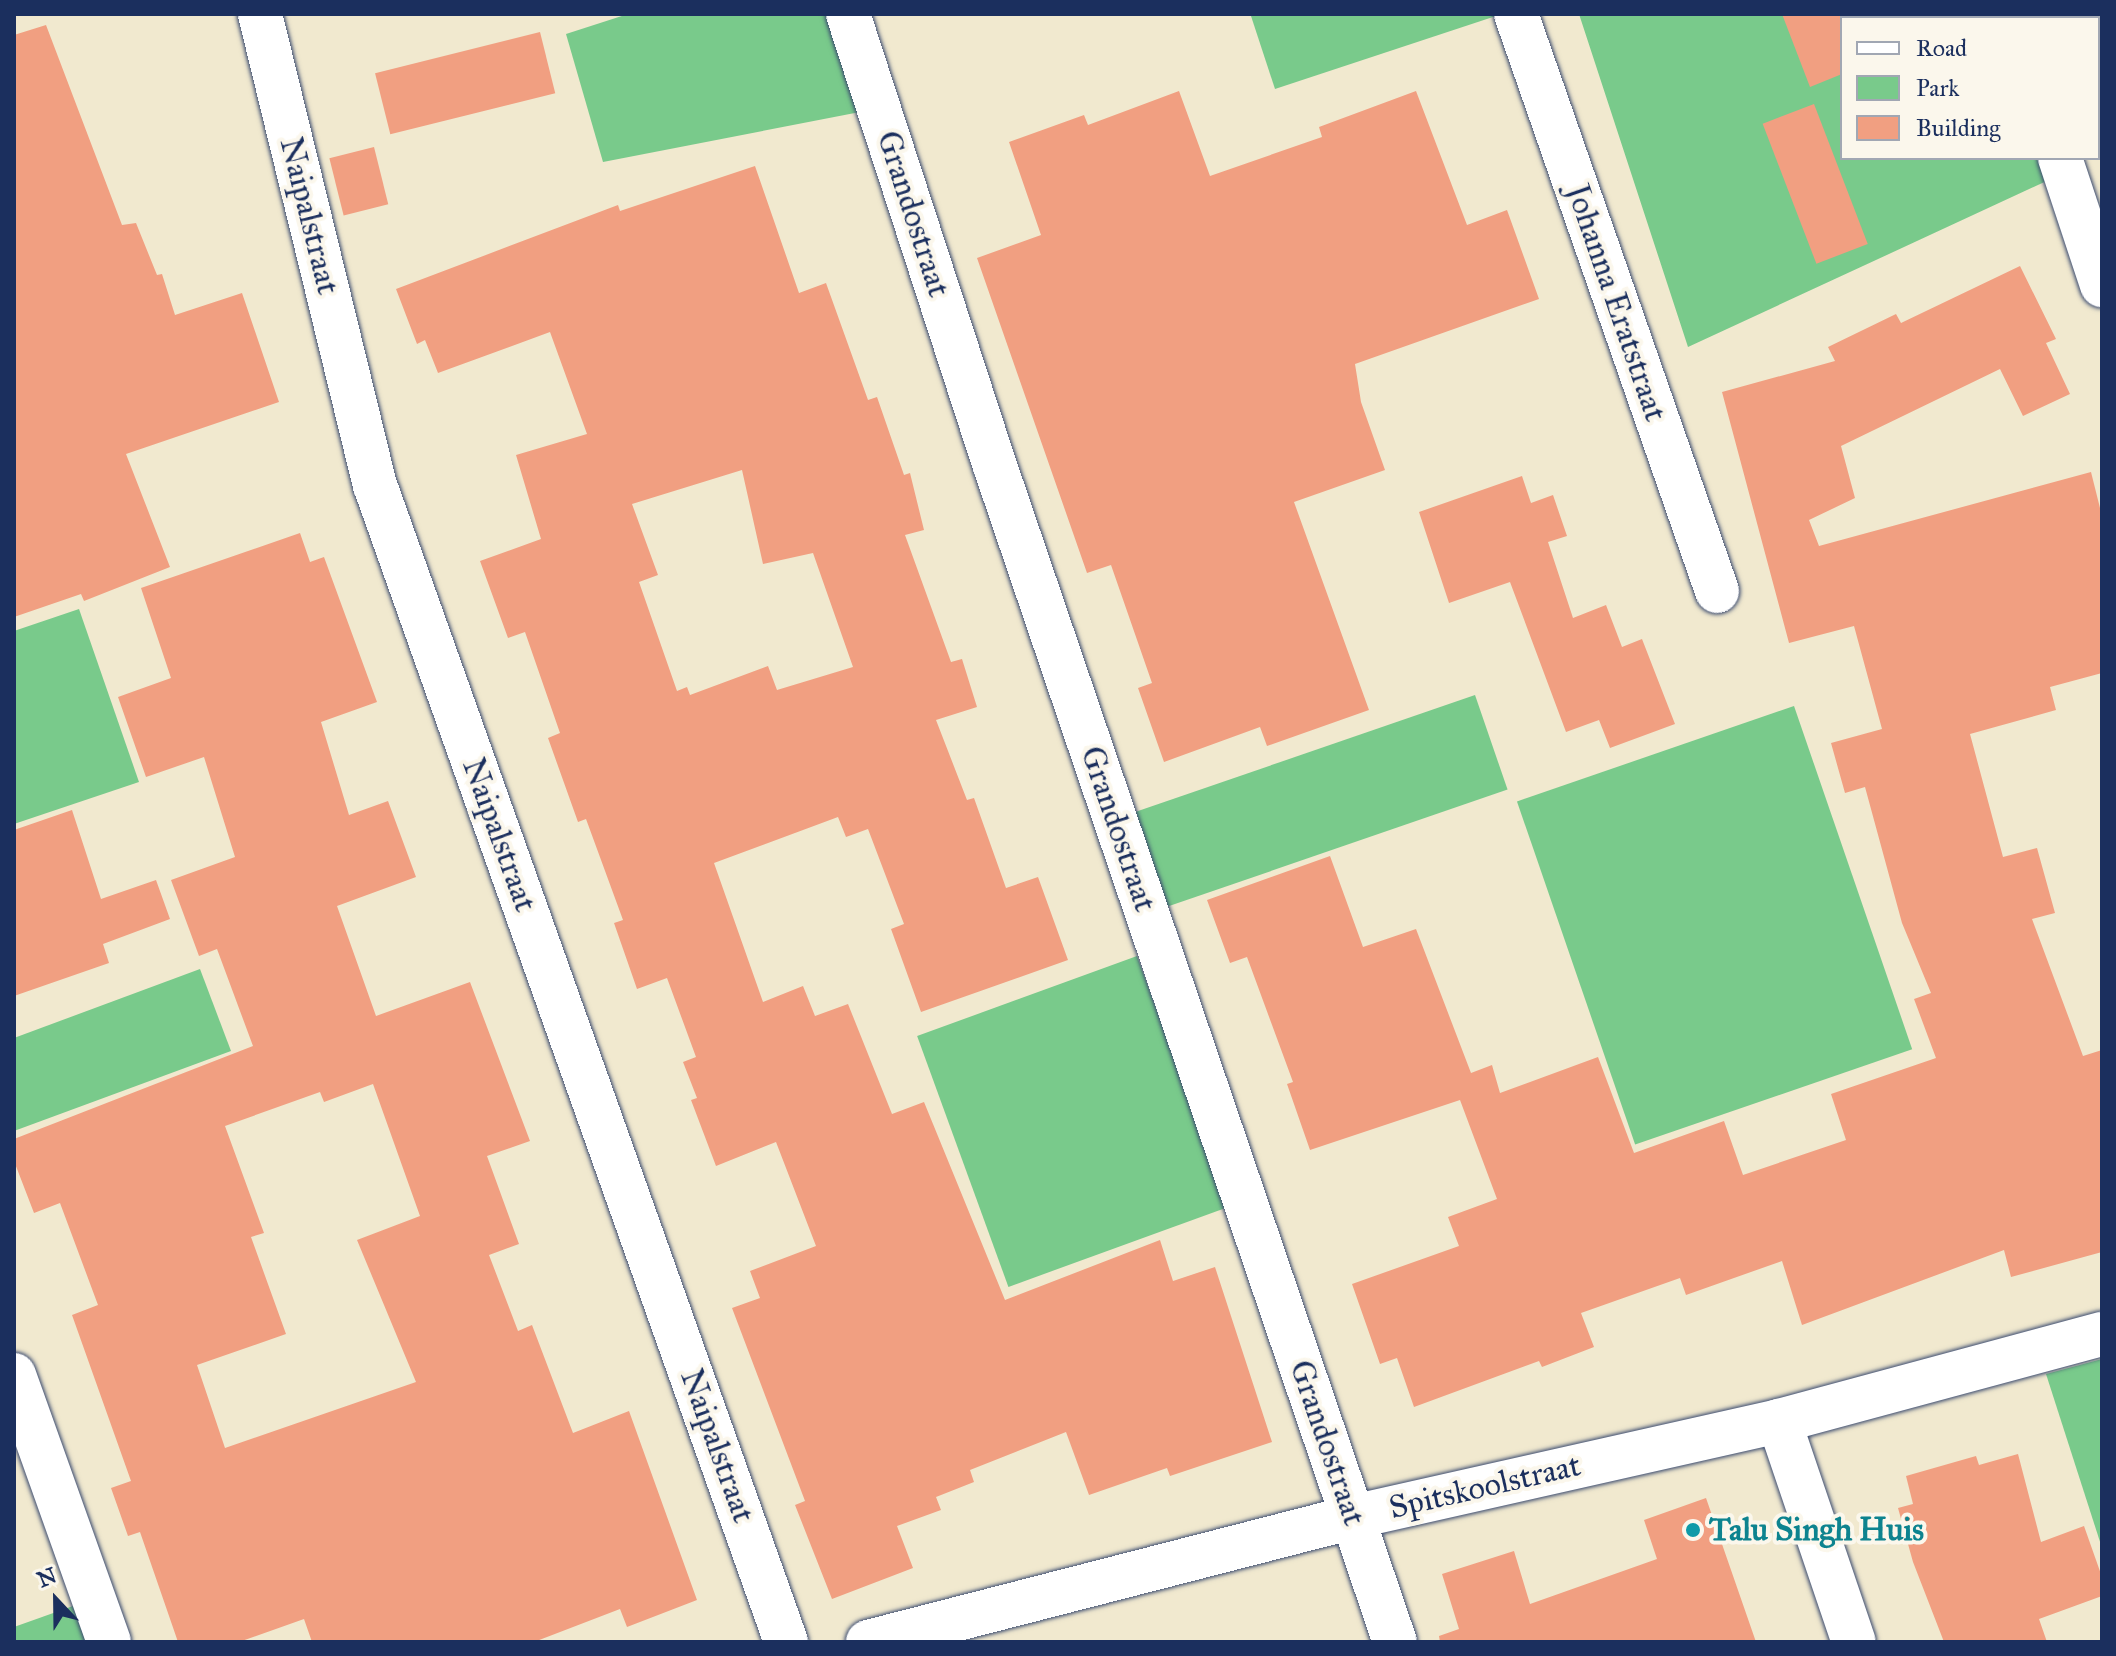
<!DOCTYPE html>
<style>
body{margin:0}
#map{position:relative;width:2116px;height:1656px;overflow:hidden;background:#f1e9cf;font-family:"IM FELL Great Primer",serif}
div>[style]{position:absolute}
.green>*{inset:0;background:#79ca8b;transform-origin:0 0}
.building>*{inset:0;background:#f19f81;transform-origin:0 0}
.roads{filter:drop-shadow(0 0 2px #3b4b6f) drop-shadow(0 0 2px #3b4b6f)}
.minor>*{height:44px;margin:-22px;padding:0 22px;transform-origin:22px;border-radius:22px;background:#fff}
.dots>*{width:22px;height:22px;translate:-50% -50%;box-sizing:border-box;border:4px solid #fbf7ec;border-radius:50%}
span{translate:-50% -50%;white-space:nowrap;text-align:center;line-height:1.15;-webkit-text-stroke:8px #fbf7ec;paint-order:stroke}
.street-label{font-size:32px;color:#1b2f5e}
.culture-label{font-size:32px;color:#0d838f;font-weight:700}
.left{translate:0 -50%;text-align:left}
.frame{position:absolute;inset:0;border:16px solid #1b2f5e;pointer-events:none}
.legend{position:absolute;left:1840px;top:16px;width:260px;height:144px;box-sizing:border-box;background:#fbf7ec;border:2px solid #a1a7b3;margin:0;padding:10px 14px;list-style:none;font-size:24px;color:#1b2f5e}
.legend li{display:flex;align-items:center;gap:16px;height:40px}
.legend b{width:40px;border:2px solid #a1a7b3}
.north{position:absolute;left:16px;top:1560px;width:80px;height:80px;-webkit-text-stroke:6px #fbf7ec;paint-order:stroke;rotate:338deg;font-size:22px;font-weight:700;line-height:32px;text-align:center;color:#1b2f5e}
.north::after{content:'';display:block;margin:auto;width:28px;height:36px;background:#1b2f5e;clip-path:polygon(50% 0,100% 100%,50% 72%,0 100%)}
</style>
<div id="map">
<div class="green">
<div style="clip-path:polygon(628px 14px,829px 14px,860px 112px,603px 162px,566px 34px)"></div>
<div style="clip-path:polygon(1257px 14px,1502px 14px,1275px 89px,1251px 16px)"></div>
<div style="clip-path:polygon(1579px 14px,1995px 14px,1996px 18px,1842px 18px,1842px 158px,2043px 158px,2051px 179px,1688px 347px)"></div>
<div style="clip-path:polygon(79px 609px,139px 782px,14px 824px,14px 631px)"></div>
<div style="left:1475px;top:695px;width:100px;height:361px;rotate:71deg"></div>
<div style="left:1794px;top:706px;width:363px;height:293px;rotate:71deg"></div>
<div style="left:1137px;top:956px;width:267px;height:234px;rotate:70deg"></div>
<div style="clip-path:polygon(200px 969px,231px 1051px,14px 1131px,14px 1038px)"></div>
<div style="clip-path:polygon(2102px 1359px,2102px 1548px,2046px 1374px)"></div>
<div style="clip-path:polygon(73px 1606px,86px 1642px,14px 1642px,14px 1627px)"></div>
</div>
<div class="building">
<div style="clip-path:polygon(1782px 14px,1842px 14px,1842px 74px,1810px 87px)"></div>
<div style="clip-path:polygon(46px 25px,122px 225px,136px 223px,157px 275px,162px 274px,175px 315px,242px 293px,279px 402px,126px 454px,170px 567px,84px 601px,81px 594px,14px 617px,14px 35px)"></div>
<div style="left:540px;top:32px;width:63px;height:170px;rotate:76deg"></div>
<div style="clip-path:polygon(1179px 91px,1210px 176px,1322px 137px,1319px 127px,1416px 91px,1467px 225px,1507px 210px,1539px 299px,1355px 364px,1361px 402px,1385px 470px,1294px 502px,1369px 710px,1267px 746px,1260px 727px,1164px 762px,1138px 688px,1152px 683px,1111px 565px,1087px 573px,977px 258px,1041px 235px,1009px 142px,1084px 115px,1088px 125px)"></div>
<div style="left:1814px;top:104px;width:150px;height:55px;rotate:69deg"></div>
<div style="left:374px;top:147px;width:59px;height:46px;rotate:76deg"></div>
<div style="clip-path:polygon(evenodd,755px 166px,799px 293px,826px 283px,868px 400px,877px 397px,904px 475px,910px 473px,924px 530px,905px 535px,951px 662px,962px 659px,977px 707px,936px 720px,967px 800px,974px 798px,1006px 888px,1038px 877px,1068px 960px,921px 1012px,891px 929px,904px 924px,868px 829px,846px 837px,838px 817px,714px 863px,763px 1002px,803px 986px,815px 1016px,848px 1004px,892px 1114px,924px 1102px,1005px 1300px,1160px 1240px,1173px 1281px,1215px 1267px,1272px 1442px,1170px 1476px,1167px 1468px,1089px 1495px,1066px 1432px,970px 1470px,974px 1482px,936px 1497px,941px 1510px,897px 1526px,913px 1568px,832px 1599px,795px 1505px,805px 1501px,732px 1308px,760px 1298px,750px 1271px,816px 1246px,776px 1142px,716px 1166px,691px 1100px,697px 1098px,683px 1062px,696px 1057px,667px 978px,637px 989px,614px 923px,623px 920px,586px 819px,578px 822px,548px 738px,560px 733px,525px 632px,508px 638px,480px 561px,541px 539px,516px 455px,587px 434px,550px 332px,438px 373px,425px 340px,417px 344px,396px 289px,618px 205px,620px 211px,755px 166px,742px 470px,763px 564px,813px 553px,853px 667px,777px 690px,768px 666px,690px 695px,687px 687px,677px 691px,639px 582px,658px 575px,632px 504px,742px 470px)"></div>
<div style="clip-path:polygon(2020px 266px,2056px 339px,2046px 343px,2070px 394px,2023px 416px,2000px 369px,1841px 446px,1855px 498px,1809px 520px,1819px 546px,2091px 472px,2102px 516px,2102px 673px,2050px 687px,2056px 710px,1970px 734px,2003px 857px,2037px 848px,2055px 913px,2032px 919px,2083px 1056px,2102px 1050px,2102px 1252px,2011px 1277px,2004px 1250px,1802px 1325px,1782px 1261px,1686px 1295px,1680px 1278px,1581px 1313px,1594px 1347px,1542px 1367px,1539px 1361px,1414px 1407px,1397px 1358px,1380px 1364px,1352px 1284px,1459px 1246px,1448px 1217px,1497px 1199px,1460px 1100px,1310px 1150px,1287px 1084px,1293px 1082px,1247px 957px,1230px 963px,1207px 900px,1330px 856px,1363px 947px,1416px 929px,1471px 1073px,1492px 1065px,1500px 1093px,1598px 1057px,1634px 1153px,1724px 1121px,1743px 1175px,1846px 1140px,1831px 1094px,1936px 1058px,1914px 999px,1931px 993px,1902px 923px,1865px 787px,1845px 793px,1831px 743px,1882px 729px,1854px 626px,1789px 643px,1722px 392px,1835px 361px,1828px 347px,1896px 314px,1901px 323px)"></div>
<div style="clip-path:polygon(1522px 476px,1531px 503px,1553px 495px,1567px 536px,1548px 542px,1573px 618px,1606px 605px,1622px 647px,1642px 639px,1675px 724px,1610px 748px,1599px 720px,1566px 732px,1510px 582px,1449px 603px,1419px 512px)"></div>
<div style="clip-path:polygon(evenodd,300px 533px,310px 562px,324px 557px,377px 702px,321px 722px,349px 815px,388px 801px,416px 877px,337px 906px,376px 1016px,470px 982px,530px 1141px,487px 1156px,519px 1244px,489px 1255px,518px 1331px,532px 1325px,573px 1433px,629px 1411px,697px 1600px,627px 1627px,620px 1609px,534px 1642px,312px 1642px,304px 1619px,239px 1642px,178px 1642px,140px 1532px,128px 1536px,111px 1488px,131px 1481px,72px 1315px,98px 1305px,60px 1203px,34px 1213px,14px 1161px,14px 1139px,253px 1046px,217px 949px,199px 956px,171px 880px,235px 857px,204px 757px,146px 777px,118px 697px,171px 678px,141px 588px,300px 533px,373px 1084px,420px 1216px,357px 1240px,416px 1382px,225px 1448px,197px 1365px,286px 1334px,251px 1237px,264px 1233px,225px 1126px,320px 1092px,324px 1102px,373px 1084px)"></div>
<div style="clip-path:polygon(72px 810px,101px 899px,156px 880px,170px 919px,103px 944px,109px 963px,14px 996px,14px 830px)"></div>
<div style="clip-path:polygon(2018px 1454px,2041px 1542px,2084px 1526px,2102px 1577px,2102px 1596px,2039px 1619px,2047px 1642px,1944px 1642px,1913px 1562px,1898px 1508px,1913px 1504px,1906px 1476px,1976px 1456px,1979px 1465px)"></div>
<div style="clip-path:polygon(1706px 1498px,1756px 1642px,1440px 1642px,1439px 1636px,1459px 1629px,1442px 1574px,1514px 1551px,1530px 1604px,1657px 1559px,1644px 1520px)"></div>
</div>
<div class="roads">
<div class="minor">
<div style="left:260px;top:14px;width:485px;rotate:76.3deg"></div>
<div style="left:375px;top:485px;width:1228px;rotate:70.44deg"></div>
<div style="left:848px;top:14px;width:472px;rotate:72deg"></div>
<div style="left:994px;top:463px;width:1245px;rotate:71.22deg"></div>
<div style="left:1516px;top:14px;width:611px;rotate:70.79deg"></div>
<div style="left:2011px;top:14px;width:4px;rotate:63deg"></div>
<div style="left:2060px;top:158px;width:134px;rotate:71.7deg"></div>
<div style="left:14px;top:1375px;width:283px;rotate:70.4deg"></div>
<div style="left:1779px;top:1421px;width:233px;rotate:71.3deg"></div>
<div style="left:868px;top:1642px;width:501px;rotate:-14.45deg"></div>
<div style="left:1353px;top:1517px;width:437px;rotate:-12.7deg"></div>
<div style="left:1779px;top:1421px;width:335px;rotate:-15.1deg"></div>
</div>
</div>
<div class="dots">
<div style="left:1693px;top:1530px;background:#0f9aa8"></div>
</div>
<div class="street-label">
<span style="left:913px;top:214px;rotate:72deg">Grandostraat</span>
<span style="left:309px;top:216px;rotate:76deg">Naipalstraat</span>
<span style="left:1616px;top:303px;rotate:71deg">Johanna Eratstraat</span>
<span style="left:1118px;top:829px;rotate:71deg">Grandostraat</span>
<span style="left:499px;top:835px;rotate:70deg">Naipalstraat</span>
<span style="left:1327px;top:1443px;rotate:71deg">Grandostraat</span>
<span style="left:717px;top:1446px;rotate:70deg">Naipalstraat</span>
<span style="left:1485px;top:1487px;rotate:-13deg">Spitskoolstraat</span>
</div>
<div class="culture-label">
<span class="left" style="left:1709px;top:1530px">Talu Singh Huis</span>
</div>
<div class="frame"></div>
<ul class="legend">
<li><b style="height:10px;background:#fff"></b>Road</li>
<li><b style="height:22px;background:#79ca8b"></b>Park</li>
<li><b style="height:22px;background:#f19f81"></b>Building</li>
</ul>
<div class="north">N</div>
</div>
